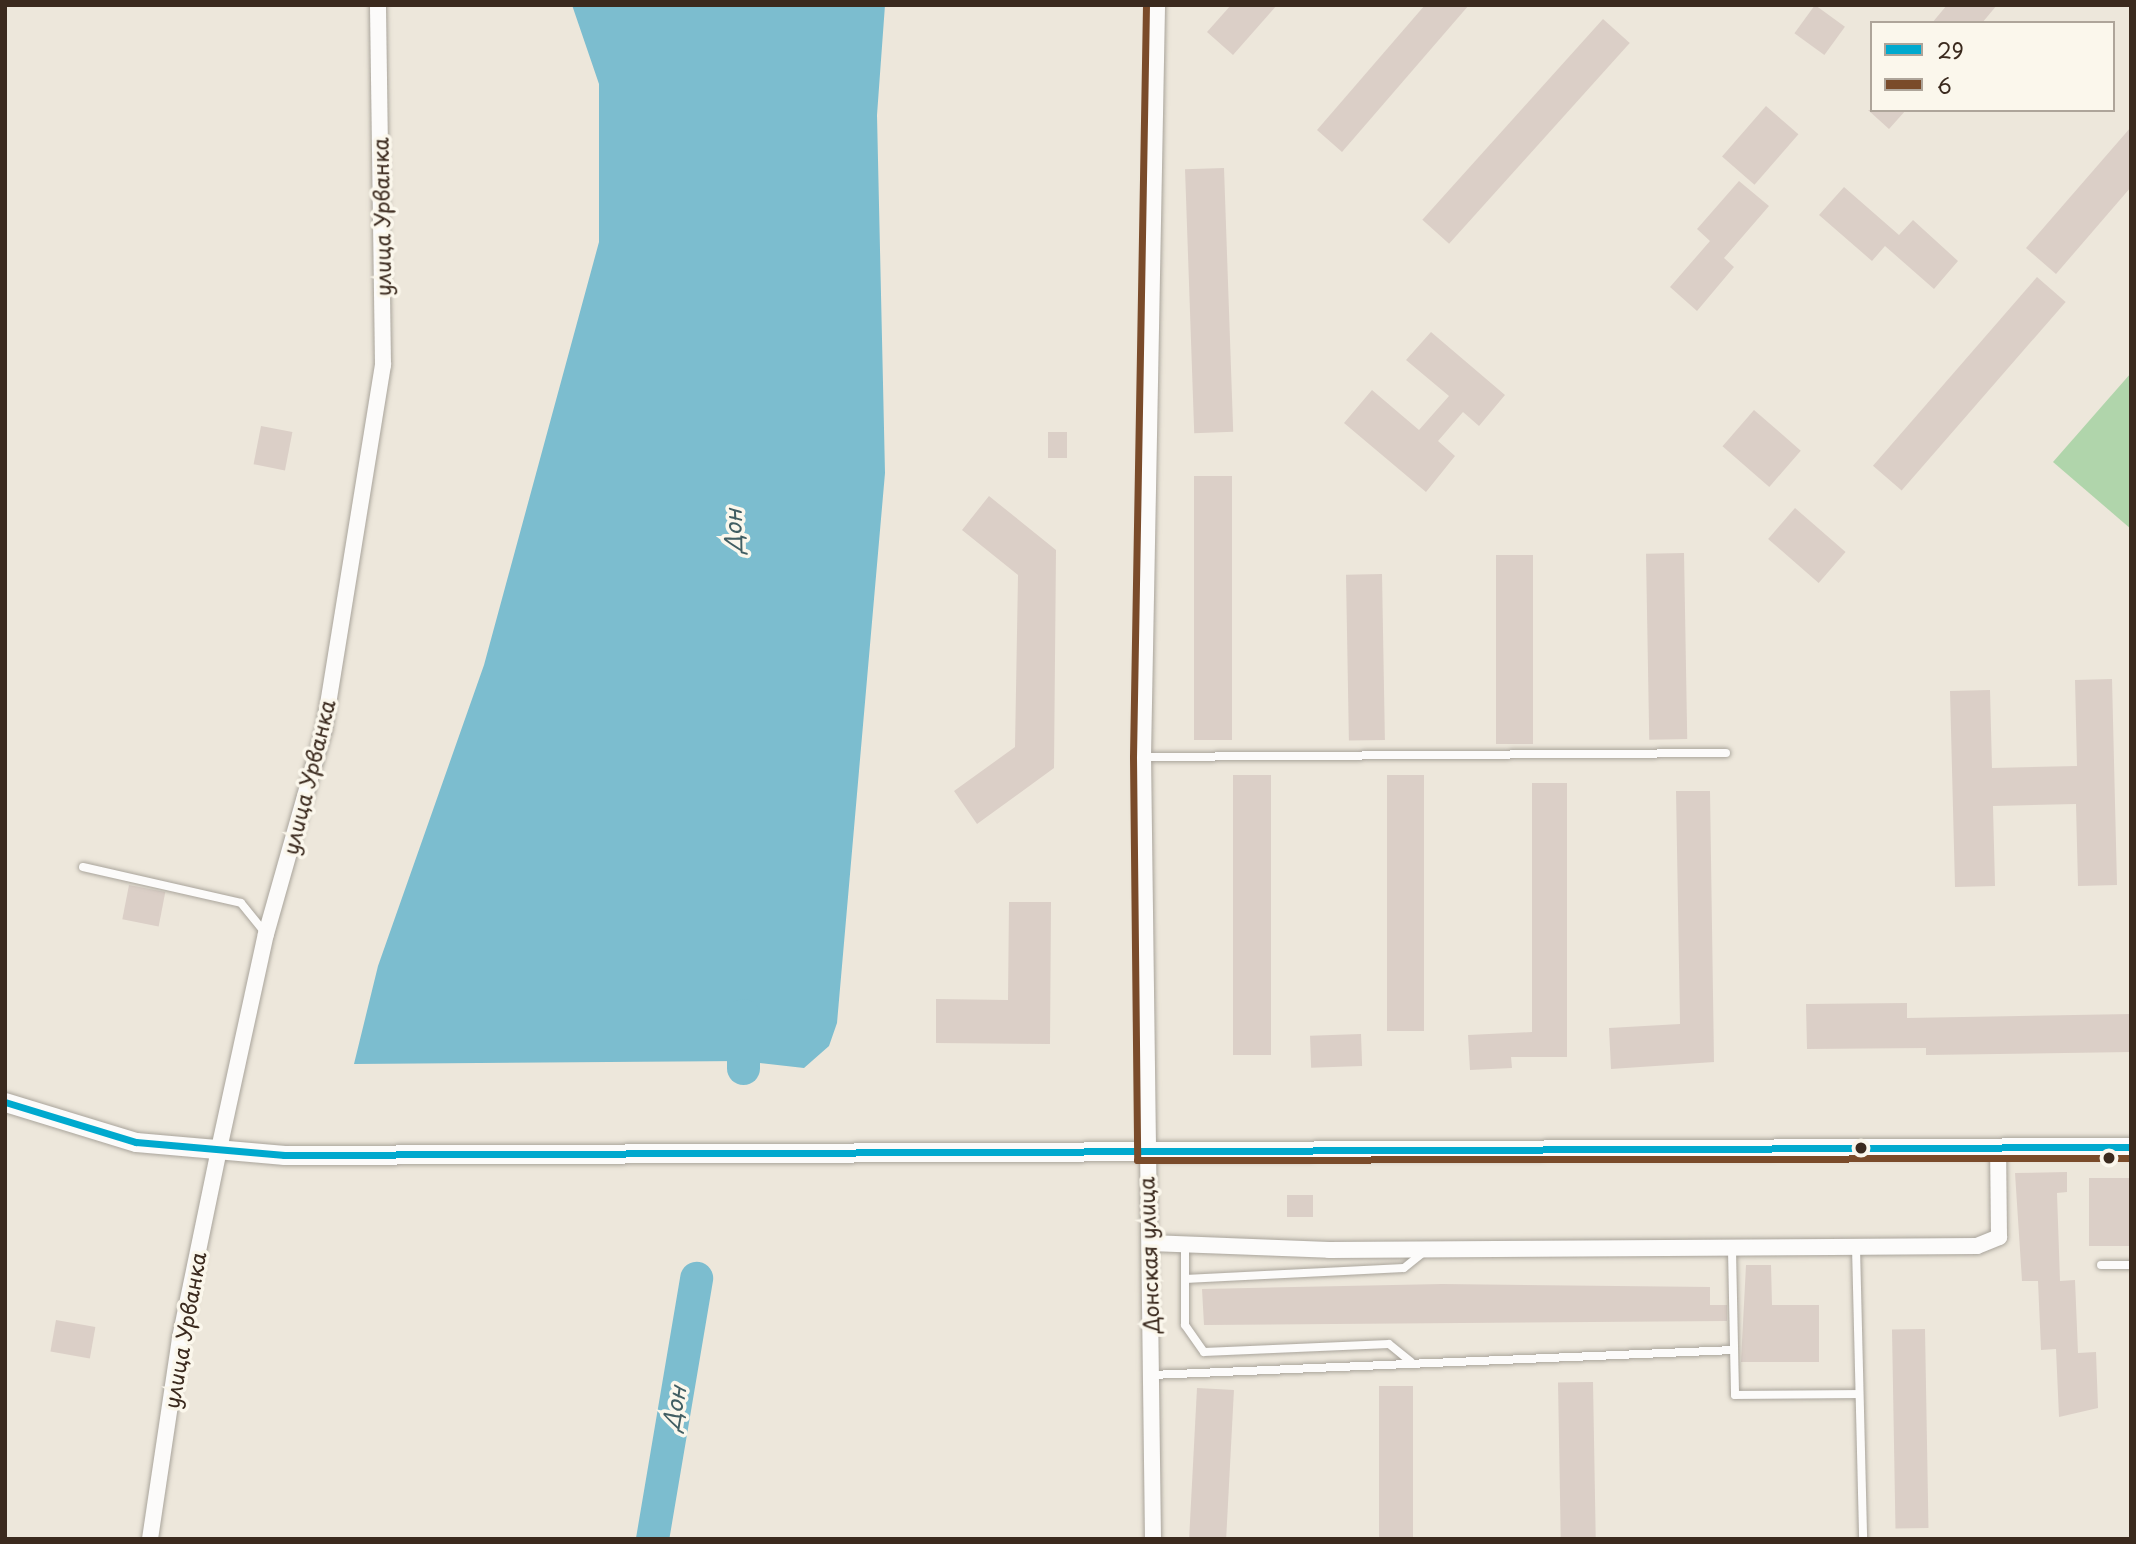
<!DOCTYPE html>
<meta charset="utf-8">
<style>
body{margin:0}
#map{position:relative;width:2136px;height:1544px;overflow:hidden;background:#ede7db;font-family:"Playpen Sans",sans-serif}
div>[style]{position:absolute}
.green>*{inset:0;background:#b0d5ab}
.water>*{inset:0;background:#7cbdcf}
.river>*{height:33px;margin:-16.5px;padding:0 16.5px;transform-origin:16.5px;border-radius:16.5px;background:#7cbdcf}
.building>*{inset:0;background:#dbcfc7;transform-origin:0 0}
.roads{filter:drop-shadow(0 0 2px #a9a49b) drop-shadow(0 0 2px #a9a49b)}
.service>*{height:8px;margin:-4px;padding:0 4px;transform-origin:4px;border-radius:4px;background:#fcfbfa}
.minor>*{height:16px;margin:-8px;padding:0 8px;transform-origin:8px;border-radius:8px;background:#fcfbfa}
.tertiary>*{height:19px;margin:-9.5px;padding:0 9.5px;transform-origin:9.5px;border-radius:9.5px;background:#fcfbfa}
.bus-1>*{height:7px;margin:-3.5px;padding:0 3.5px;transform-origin:3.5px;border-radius:3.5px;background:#00a9ce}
.bus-2>*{height:7px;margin:-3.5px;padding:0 3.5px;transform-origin:3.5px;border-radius:3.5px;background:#7a4b2a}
.dots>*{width:19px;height:19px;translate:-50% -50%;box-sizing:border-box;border:4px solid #fbf7ec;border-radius:50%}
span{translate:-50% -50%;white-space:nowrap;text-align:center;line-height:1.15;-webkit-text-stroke:7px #fbf7ec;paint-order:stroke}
.street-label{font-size:21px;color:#3b2a1e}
.water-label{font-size:23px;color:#415e63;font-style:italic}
.frame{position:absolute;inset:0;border:7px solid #3b2a1e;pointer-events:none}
.legend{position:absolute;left:1870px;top:21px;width:245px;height:91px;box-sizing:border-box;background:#fbf7ec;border:2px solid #aea59a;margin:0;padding:9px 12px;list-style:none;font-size:21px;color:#3b2a1e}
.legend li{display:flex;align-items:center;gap:14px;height:35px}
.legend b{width:35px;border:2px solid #aea59a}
</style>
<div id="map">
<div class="green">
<div style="clip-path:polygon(2131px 373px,2131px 529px,2053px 462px)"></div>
</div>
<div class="water">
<div style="clip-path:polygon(572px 5px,885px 5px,877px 115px,885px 473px,837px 1023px,829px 1046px,804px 1068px,743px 1061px,354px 1064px,378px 966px,484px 665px,599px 242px,599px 84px)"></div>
</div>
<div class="river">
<div style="left:743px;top:1015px;width:53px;rotate:90deg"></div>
<div style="left:652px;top:1539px;width:265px;rotate:-80.4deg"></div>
</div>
<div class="building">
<div style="clip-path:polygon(1231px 5px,1277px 5px,1233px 55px,1207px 32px)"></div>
<div style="clip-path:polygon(1425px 5px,1469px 5px,1342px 152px,1317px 130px)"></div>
<div style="left:1815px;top:5px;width:37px;height:35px;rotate:36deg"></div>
<div style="clip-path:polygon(1947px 5px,1997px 5px,1982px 23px,1932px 23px)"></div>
<div style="left:1603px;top:19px;width:36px;height:270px;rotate:42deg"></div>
<div style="left:1766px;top:106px;width:43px;height:67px;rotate:41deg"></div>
<div style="clip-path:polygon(1868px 110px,1906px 110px,1889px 129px)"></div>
<div style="clip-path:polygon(2131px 127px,2131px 187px,2056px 274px,2026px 248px)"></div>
<div style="left:1224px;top:168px;width:264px;height:39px;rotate:88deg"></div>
<div style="clip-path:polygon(1739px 181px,1769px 206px,1724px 258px,1734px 267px,1697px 311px,1670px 287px,1710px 241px,1697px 229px)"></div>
<div style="clip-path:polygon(1844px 187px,1899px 235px,1913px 220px,1958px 261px,1934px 289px,1885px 246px,1872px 261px,1819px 215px)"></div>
<div style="left:2037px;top:277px;width:38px;height:250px;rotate:41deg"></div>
<div style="clip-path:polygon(1431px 332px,1505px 395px,1479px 426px,1463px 412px,1438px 441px,1455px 456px,1426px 492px,1344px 423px,1372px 390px,1419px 430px,1449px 396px,1406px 360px)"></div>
<div style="left:1754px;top:410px;width:62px;height:48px;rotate:41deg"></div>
<div style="left:261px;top:426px;width:32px;height:39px;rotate:11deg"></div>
<div style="left:1067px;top:432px;width:26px;height:19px;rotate:90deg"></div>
<div style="left:1194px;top:476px;width:38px;height:264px"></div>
<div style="clip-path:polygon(989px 496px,1056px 550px,1054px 768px,977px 824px,954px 791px,1015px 747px,1018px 575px,962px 530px)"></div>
<div style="left:1795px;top:508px;width:67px;height:41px;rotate:41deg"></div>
<div style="left:1684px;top:553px;width:186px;height:38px;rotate:89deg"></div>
<div style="left:1496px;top:555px;width:37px;height:189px"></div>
<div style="left:1382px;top:574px;width:166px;height:36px;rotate:89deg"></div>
<div style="clip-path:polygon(2112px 679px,2117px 885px,2078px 886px,2076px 804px,1993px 806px,1995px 886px,1955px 887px,1950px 691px,1990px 690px,1992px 768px,2077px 766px,2075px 680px)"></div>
<div style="left:1233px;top:775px;width:38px;height:280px"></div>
<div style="left:1387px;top:775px;width:37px;height:256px"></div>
<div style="clip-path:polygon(1532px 783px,1567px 783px,1567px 1057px,1511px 1057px,1512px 1068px,1470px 1070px,1468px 1035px,1532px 1032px)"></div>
<div style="clip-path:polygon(1676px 791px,1710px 791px,1714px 1062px,1611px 1069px,1609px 1028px,1680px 1024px)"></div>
<div style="left:129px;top:885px;width:37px;height:35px;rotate:11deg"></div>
<div style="clip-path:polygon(1009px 902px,1051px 902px,1050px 1044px,936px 1043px,936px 999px,1008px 1000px)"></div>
<div style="clip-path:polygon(1907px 1003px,1907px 1018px,2131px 1014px,2131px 1052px,1926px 1055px,1926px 1048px,1807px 1049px,1806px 1004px)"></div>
<div style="left:1361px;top:1034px;width:32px;height:51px;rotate:88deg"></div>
<div style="clip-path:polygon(2067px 1172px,2067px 1192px,2057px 1193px,2060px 1281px,2075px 1280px,2078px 1353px,2096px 1352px,2098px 1408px,2059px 1417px,2056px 1349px,2041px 1350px,2038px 1281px,2022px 1281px,2015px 1173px)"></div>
<div style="left:2131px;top:1178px;width:68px;height:42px;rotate:90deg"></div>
<div style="left:1313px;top:1195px;width:22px;height:26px;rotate:90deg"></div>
<div style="clip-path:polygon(1746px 1265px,1771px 1265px,1772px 1305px,1819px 1305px,1819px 1362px,1741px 1362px)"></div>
<div style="clip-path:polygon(1442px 1284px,1710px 1287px,1710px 1305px,1727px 1305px,1727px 1321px,1204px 1325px,1202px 1289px)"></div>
<div style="left:56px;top:1320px;width:40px;height:32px;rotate:10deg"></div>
<div style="left:1925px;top:1329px;width:199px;height:33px;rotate:89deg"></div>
<div style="left:1593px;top:1382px;width:157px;height:35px;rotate:89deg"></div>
<div style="left:1379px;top:1386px;width:34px;height:153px"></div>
<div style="left:1197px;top:1388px;width:37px;height:151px;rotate:3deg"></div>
</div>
<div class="roads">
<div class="service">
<div style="left:1143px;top:757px;width:583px;rotate:-0.39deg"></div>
<div style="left:83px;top:867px;width:162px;rotate:12.8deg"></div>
<div style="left:241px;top:903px;width:38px;rotate:51deg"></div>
<div style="left:1185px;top:1246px;width:79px;rotate:90deg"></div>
<div style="left:1185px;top:1325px;width:33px;rotate:55deg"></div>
<div style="left:1204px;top:1352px;width:185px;rotate:-2.5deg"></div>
<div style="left:1389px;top:1344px;width:28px;rotate:39deg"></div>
<div style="left:1856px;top:1247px;width:292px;rotate:88.6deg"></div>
<div style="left:1732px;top:1250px;width:145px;rotate:88.8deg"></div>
<div style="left:1735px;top:1395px;width:124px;rotate:-0.5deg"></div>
<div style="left:2101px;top:1265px;width:30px"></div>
<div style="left:1185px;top:1279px;width:219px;rotate:-2.9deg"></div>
<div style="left:1404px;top:1268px;width:26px;rotate:-39deg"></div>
<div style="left:1152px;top:1375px;width:582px;rotate:-2.46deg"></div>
</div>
<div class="minor">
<div style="left:1150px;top:1243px;width:179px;rotate:2.2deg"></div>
<div style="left:1329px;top:1250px;width:648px;rotate:-0.35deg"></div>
<div style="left:1977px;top:1246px;width:24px;rotate:-22deg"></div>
<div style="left:1999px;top:1237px;width:89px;rotate:-90.6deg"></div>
<div style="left:150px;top:1539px;width:203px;rotate:-81.5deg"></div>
<div style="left:180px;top:1338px;width:193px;rotate:-78.3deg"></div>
<div style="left:219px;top:1149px;width:220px;rotate:-77.7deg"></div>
<div style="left:266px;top:934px;width:213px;rotate:-74.2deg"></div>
<div style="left:324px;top:729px;width:369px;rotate:-80.8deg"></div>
<div style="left:383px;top:365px;width:360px;rotate:-90.8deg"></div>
<div style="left:1153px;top:1539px;width:782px;rotate:-90.73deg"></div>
<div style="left:1143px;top:757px;width:752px;rotate:-88.93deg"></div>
</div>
<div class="tertiary">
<div style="left:5px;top:1102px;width:137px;rotate:17deg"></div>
<div style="left:136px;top:1142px;width:149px;rotate:5deg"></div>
<div style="left:284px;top:1155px;width:1847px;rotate:-0.25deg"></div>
</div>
</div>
<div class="bus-1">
<div style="left:5px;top:1102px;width:137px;rotate:17deg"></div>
<div style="left:136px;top:1142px;width:149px;rotate:5deg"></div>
<div style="left:284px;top:1155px;width:1847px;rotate:-0.25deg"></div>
</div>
<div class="bus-2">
<div style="left:1146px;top:5px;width:752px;rotate:90.99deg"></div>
<div style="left:1133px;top:757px;width:403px;rotate:89.4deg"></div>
<div style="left:1137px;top:1160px;width:994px;rotate:-0.12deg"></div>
</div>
<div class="dots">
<div style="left:1861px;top:1148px;background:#3b2a1e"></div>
<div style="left:2109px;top:1158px;background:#3b2a1e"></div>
</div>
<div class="street-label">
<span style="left:381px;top:217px;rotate:-91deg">улица Урванка</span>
<span style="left:308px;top:777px;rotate:-76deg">улица Урванка</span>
<span style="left:1148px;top:1255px;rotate:-92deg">Донская улица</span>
<span style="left:184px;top:1330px;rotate:-80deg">улица Урванка</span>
</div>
<div class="water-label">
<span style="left:733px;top:531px;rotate:-91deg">Дон</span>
<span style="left:674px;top:1408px;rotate:-80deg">Дон</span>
</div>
<div class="frame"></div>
<ul class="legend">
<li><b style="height:9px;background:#00a9ce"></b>29</li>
<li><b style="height:9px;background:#7a4b2a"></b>6</li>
</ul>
</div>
